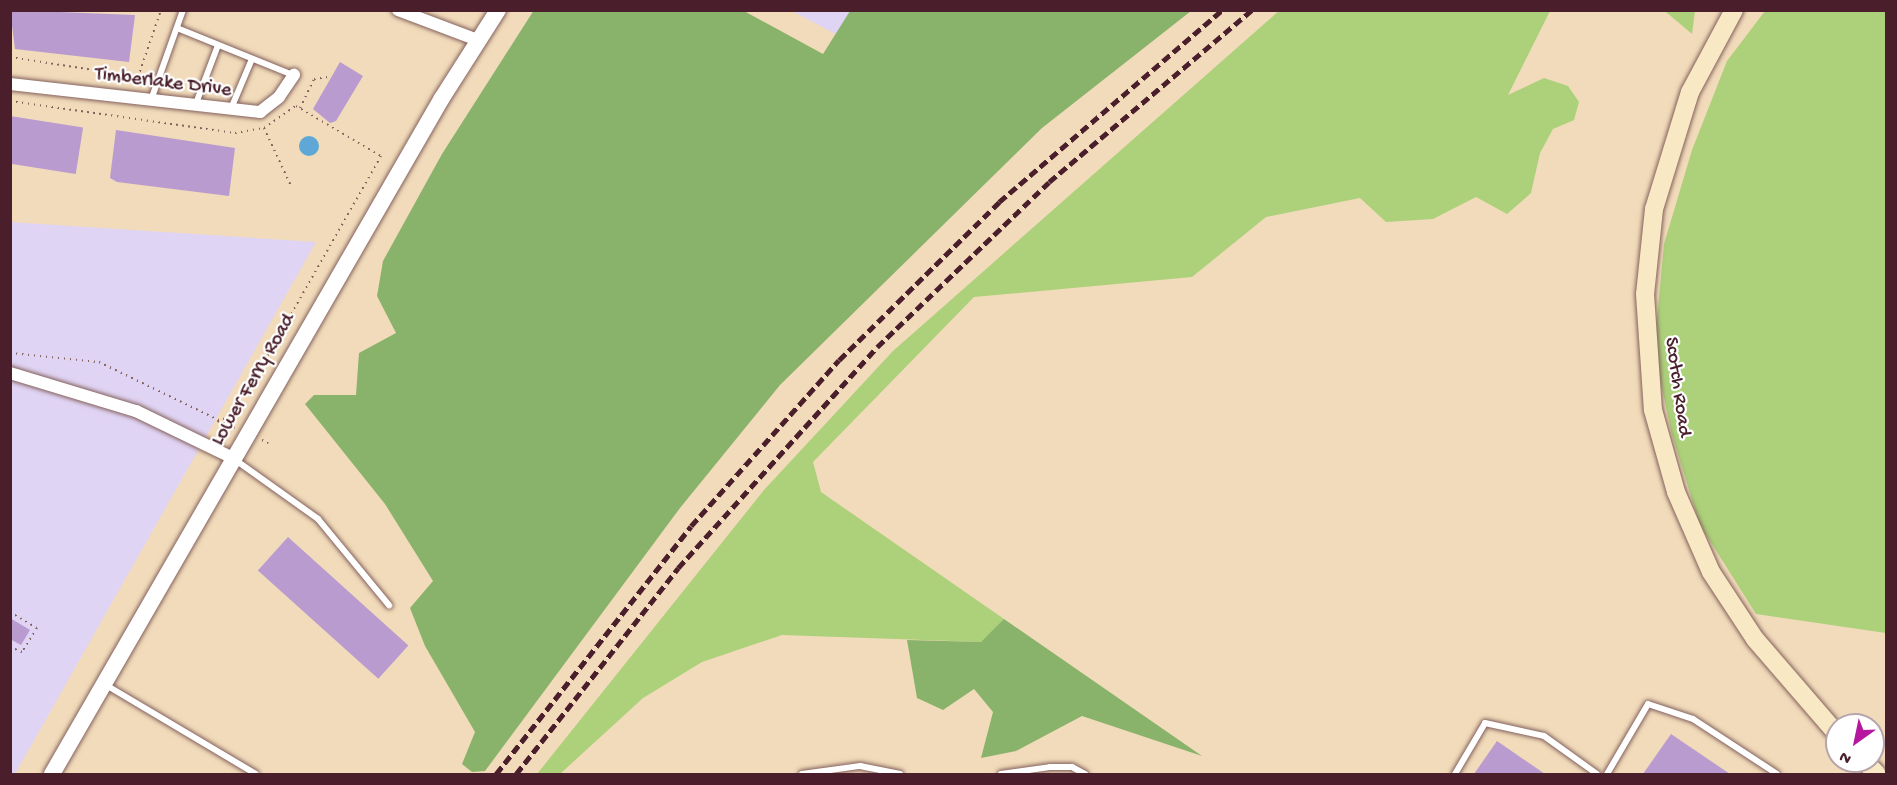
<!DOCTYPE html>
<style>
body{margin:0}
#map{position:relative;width:1897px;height:785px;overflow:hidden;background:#f1dbba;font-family:"Gochi Hand",sans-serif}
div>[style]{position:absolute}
.built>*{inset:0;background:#e0d4f4}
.green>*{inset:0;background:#acd17a}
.forest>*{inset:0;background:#89b36a}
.water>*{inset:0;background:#5fa7d6}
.round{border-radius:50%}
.building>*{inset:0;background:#b99bcf;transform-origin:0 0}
.path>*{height:2px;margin-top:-1px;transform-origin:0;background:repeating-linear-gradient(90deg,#84615d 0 1.5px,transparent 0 6px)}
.roads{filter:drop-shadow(0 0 2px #84615d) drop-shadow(0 0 2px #84615d)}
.service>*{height:6px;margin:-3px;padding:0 3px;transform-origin:3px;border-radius:3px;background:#fff}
.minor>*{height:12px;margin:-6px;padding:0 6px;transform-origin:6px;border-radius:6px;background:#fff}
.tertiary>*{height:16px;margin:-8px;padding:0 8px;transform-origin:8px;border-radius:8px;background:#fff}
.secondary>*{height:18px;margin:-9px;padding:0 9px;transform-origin:9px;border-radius:9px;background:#f8e8c3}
.rail>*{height:4.5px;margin-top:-2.25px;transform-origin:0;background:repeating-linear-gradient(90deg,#4a1f2b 0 9px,transparent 0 13.5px)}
span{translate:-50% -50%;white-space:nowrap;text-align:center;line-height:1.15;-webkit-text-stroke:4.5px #fff;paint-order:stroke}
.street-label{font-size:20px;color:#4a1f2b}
.frame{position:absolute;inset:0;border:12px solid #4a1f2b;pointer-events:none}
.north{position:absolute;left:1825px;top:713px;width:60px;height:60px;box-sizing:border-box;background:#fff;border:2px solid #b7a5aa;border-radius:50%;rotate:213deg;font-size:16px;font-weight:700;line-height:24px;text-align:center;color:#4a1f2b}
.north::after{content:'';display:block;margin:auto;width:21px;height:27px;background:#b5179e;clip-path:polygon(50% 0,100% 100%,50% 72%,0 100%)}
</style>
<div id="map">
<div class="built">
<div style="clip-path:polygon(792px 11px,861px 11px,849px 41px)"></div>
<div style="clip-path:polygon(10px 222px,316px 242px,15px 774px,10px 774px)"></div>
</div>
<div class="green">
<div style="clip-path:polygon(1280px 10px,1550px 11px,1508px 95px,1544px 78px,1568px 86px,1579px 102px,1574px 120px,1553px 129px,1540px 153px,1531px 193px,1507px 214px,1476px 197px,1433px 219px,1386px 222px,1360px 198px,1266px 217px,1192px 277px,974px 297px,813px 462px,821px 492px,1004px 619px,1000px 625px,981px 642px,782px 635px,702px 662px,643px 698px,560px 774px,537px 774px,764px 490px,893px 351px)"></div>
<div style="clip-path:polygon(1664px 11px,1695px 11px,1692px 34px,1666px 12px)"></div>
<div style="clip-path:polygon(1765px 11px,1886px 11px,1886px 633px,1756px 614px,1700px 525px,1672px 435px,1654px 351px,1664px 244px,1692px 150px,1727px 61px)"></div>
</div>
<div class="forest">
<div style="clip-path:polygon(534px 10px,744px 11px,823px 54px,850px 11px,1191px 11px,1042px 128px,780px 385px,680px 508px,485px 771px,472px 772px,462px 764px,475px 732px,425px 646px,410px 608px,433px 581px,385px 504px,305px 404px,314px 395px,356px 395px,359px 353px,396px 333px,377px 296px,383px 261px,442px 154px)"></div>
<div style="clip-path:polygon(1004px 619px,1202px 756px,1082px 716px,1016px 751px,981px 758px,993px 712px,974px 689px,943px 710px,917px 698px,907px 640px,981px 642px)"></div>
</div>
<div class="water">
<div class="round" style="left:299px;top:136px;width:20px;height:20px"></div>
</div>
<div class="building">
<div style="clip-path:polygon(10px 10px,135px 15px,129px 62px,15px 49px)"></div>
<div style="clip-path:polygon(340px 62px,363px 76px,336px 121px,330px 123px,313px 109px)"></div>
<div style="left:10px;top:116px;width:74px;height:47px;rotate:9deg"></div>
<div style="clip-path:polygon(116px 130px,235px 148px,229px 196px,117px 182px,110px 178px)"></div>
<div style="left:288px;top:537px;width:162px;height:45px;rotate:42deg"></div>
<div style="clip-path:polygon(10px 618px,30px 630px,21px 645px,10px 639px)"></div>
<div style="clip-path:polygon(1671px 734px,1730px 774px,1643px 774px)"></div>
<div style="clip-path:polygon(1497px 741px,1545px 774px,1474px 774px)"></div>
</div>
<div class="path">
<div style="left:10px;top:57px;width:130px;rotate:8.9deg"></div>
<div style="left:138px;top:77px;width:71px;rotate:-71.1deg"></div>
<div style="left:10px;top:101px;width:227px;rotate:8.1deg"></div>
<div style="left:235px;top:133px;width:29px;rotate:-10deg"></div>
<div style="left:264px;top:128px;width:39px;rotate:-35deg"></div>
<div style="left:296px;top:106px;width:99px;rotate:30.5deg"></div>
<div style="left:381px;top:156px;width:296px;rotate:119.6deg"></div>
<div style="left:235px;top:413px;width:20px;rotate:153deg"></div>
<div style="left:300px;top:108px;width:32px;rotate:-64deg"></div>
<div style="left:314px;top:79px;width:14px;rotate:-8deg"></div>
<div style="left:264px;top:128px;width:64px;rotate:65deg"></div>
<div style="left:10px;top:353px;width:89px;rotate:5.8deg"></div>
<div style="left:99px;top:362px;width:151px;rotate:25.9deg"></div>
<div style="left:262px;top:440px;width:7px;rotate:27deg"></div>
<div style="left:10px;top:612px;width:31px;rotate:31deg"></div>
<div style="left:37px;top:628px;width:28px;rotate:122deg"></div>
<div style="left:22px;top:652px;width:13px;rotate:-157deg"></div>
</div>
<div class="roads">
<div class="service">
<div style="left:177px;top:28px;width:125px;rotate:22.1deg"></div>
<div style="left:151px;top:100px;width:96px;rotate:-70.4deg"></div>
<div style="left:195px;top:106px;width:65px;rotate:-69.3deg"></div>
<div style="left:230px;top:111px;width:56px;rotate:-67.1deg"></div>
<div style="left:234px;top:459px;width:103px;rotate:35.5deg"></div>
<div style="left:318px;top:519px;width:112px;rotate:50.5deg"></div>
<div style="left:106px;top:685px;width:174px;rotate:30.7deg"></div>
<div style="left:802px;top:774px;width:59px;rotate:-7.9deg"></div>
<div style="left:860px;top:766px;width:41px;rotate:11.3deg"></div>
<div style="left:1001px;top:774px;width:49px;rotate:-8.1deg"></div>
<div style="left:1050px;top:767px;width:22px"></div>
<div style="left:1072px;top:767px;width:15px;rotate:28deg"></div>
<div style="left:1455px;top:774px;width:59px;rotate:-59.5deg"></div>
<div style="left:1485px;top:723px;width:60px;rotate:12.4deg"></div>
<div style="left:1544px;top:736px;width:65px;rotate:35.6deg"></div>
<div style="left:1607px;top:774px;width:81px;rotate:-59.6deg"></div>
<div style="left:1648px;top:704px;width:47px;rotate:18.4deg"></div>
<div style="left:1693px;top:719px;width:100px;rotate:33.2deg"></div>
</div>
<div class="minor">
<div style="left:398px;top:10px;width:85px;rotate:20.6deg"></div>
<div style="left:10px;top:84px;width:252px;rotate:6.4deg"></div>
<div style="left:260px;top:112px;width:24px;rotate:-38deg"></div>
<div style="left:279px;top:97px;width:27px;rotate:-56deg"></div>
<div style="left:10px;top:373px;width:132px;rotate:16.8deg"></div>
<div style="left:136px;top:411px;width:108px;rotate:25.9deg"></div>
</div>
<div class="tertiary">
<div style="left:52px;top:774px;width:780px;rotate:-60.02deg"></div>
<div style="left:442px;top:98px;width:104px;rotate:-57.5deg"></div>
</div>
<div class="secondary">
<div style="left:1734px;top:10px;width:93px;rotate:118.2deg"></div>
<div style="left:1690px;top:92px;width:122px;rotate:107.1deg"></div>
<div style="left:1654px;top:209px;width:85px;rotate:96deg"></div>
<div style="left:1645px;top:294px;width:116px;rotate:86.1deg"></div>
<div style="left:1653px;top:410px;width:85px;rotate:74.3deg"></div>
<div style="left:1676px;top:492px;width:87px;rotate:66.4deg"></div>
<div style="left:1711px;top:572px;width:80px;rotate:56.7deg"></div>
<div style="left:1755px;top:639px;width:125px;rotate:49.2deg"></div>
<div style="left:1864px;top:761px;width:18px;rotate:45deg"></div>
</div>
</div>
<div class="rail">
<div style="left:496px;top:774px;width:315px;rotate:-51.8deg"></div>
<div style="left:691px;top:526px;width:222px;rotate:-48.3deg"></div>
<div style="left:839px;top:360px;width:225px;rotate:-44.6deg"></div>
<div style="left:999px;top:202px;width:294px;rotate:-40.7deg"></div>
<div style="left:516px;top:774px;width:262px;rotate:-51.8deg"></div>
<div style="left:678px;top:568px;width:297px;rotate:-48deg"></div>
<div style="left:877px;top:347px;width:238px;rotate:-43.8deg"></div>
<div style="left:1049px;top:182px;width:266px;rotate:-40.3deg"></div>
</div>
<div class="street-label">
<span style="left:163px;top:83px;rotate:7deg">Timberlake Drive</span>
<span style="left:254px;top:380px;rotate:-60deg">Lower Ferry Road</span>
<span style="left:1677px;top:387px;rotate:82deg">Scotch Road</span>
</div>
<div class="frame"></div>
<div class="north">N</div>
</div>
